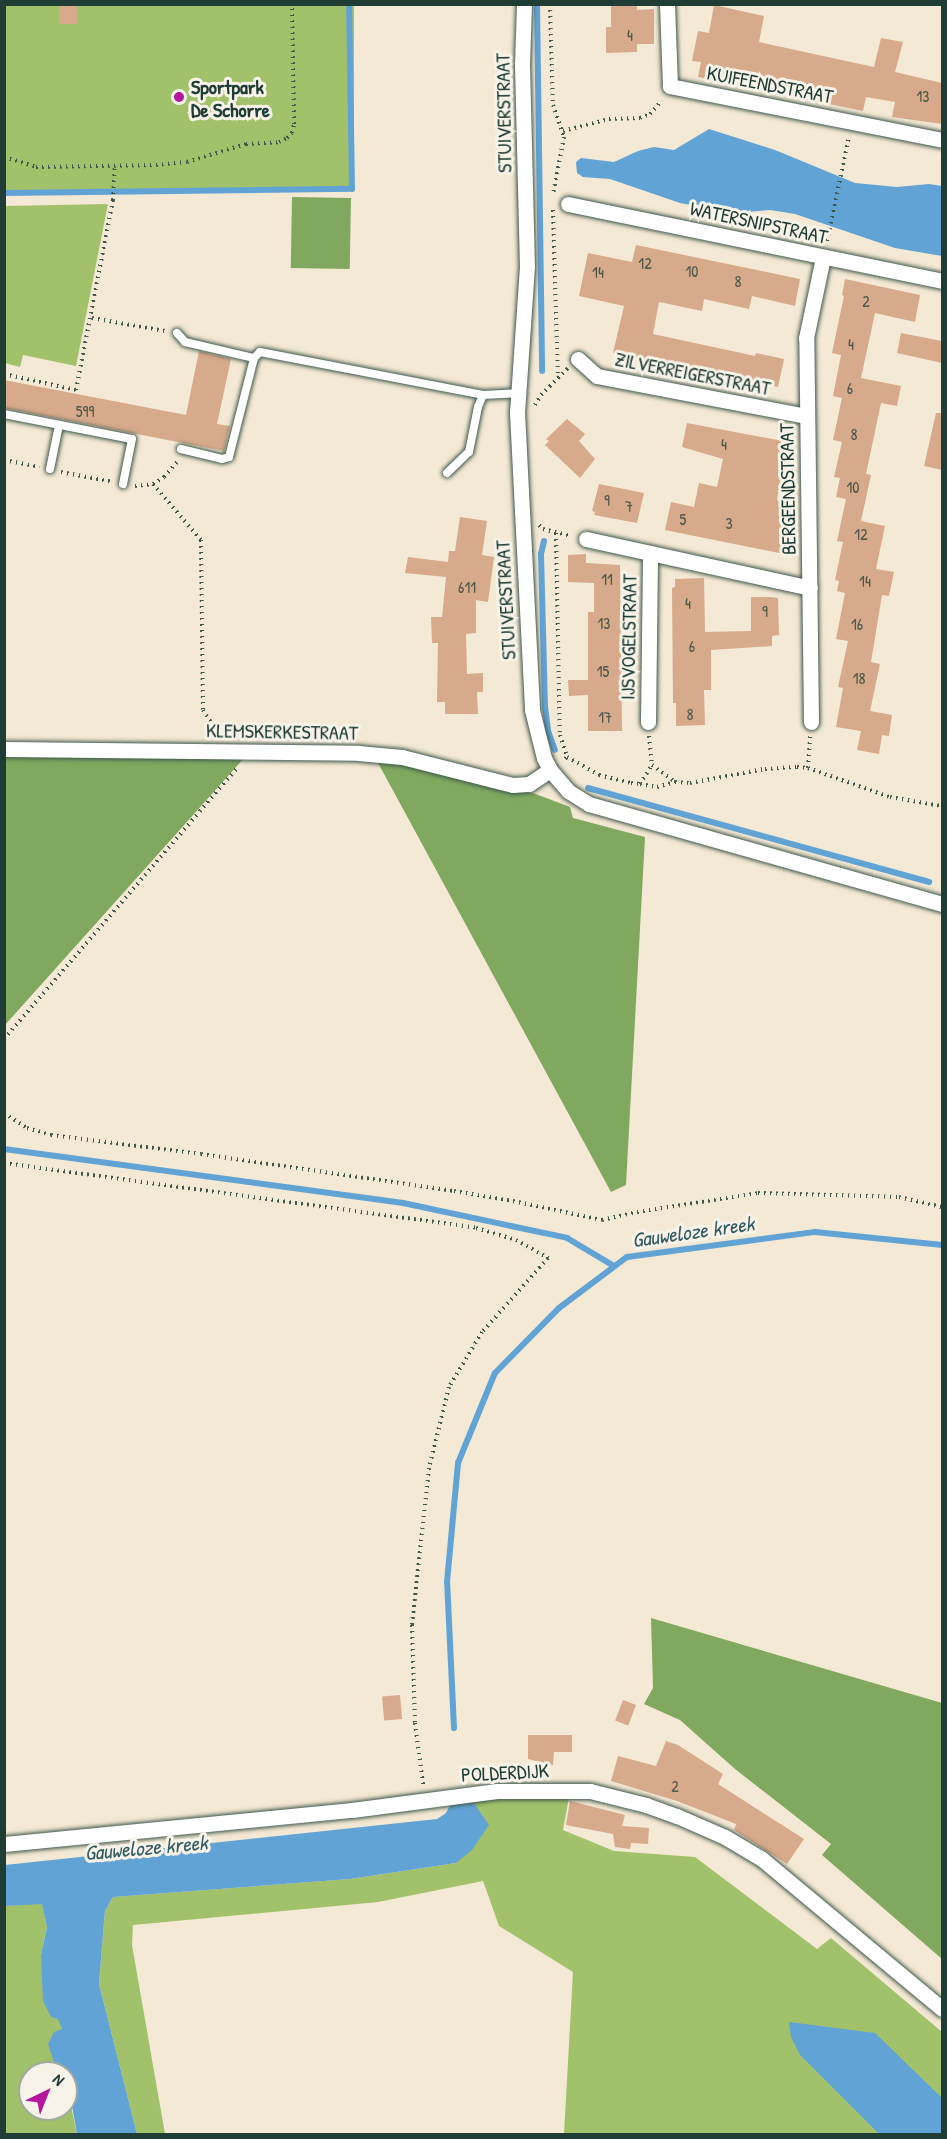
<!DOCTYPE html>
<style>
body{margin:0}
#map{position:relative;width:947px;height:2139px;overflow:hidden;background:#f4e9d4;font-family:"Patrick Hand",sans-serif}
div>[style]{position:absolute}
.green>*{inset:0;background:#a1c26b;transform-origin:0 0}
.forest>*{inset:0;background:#80a85f;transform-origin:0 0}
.water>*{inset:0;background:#62a3d5}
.stream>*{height:6px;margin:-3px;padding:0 3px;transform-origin:3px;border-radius:3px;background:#62a3d5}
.building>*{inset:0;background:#d7aa8b;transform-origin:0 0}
.path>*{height:4px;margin-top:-2px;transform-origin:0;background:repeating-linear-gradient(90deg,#3f574c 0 1.5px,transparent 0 6px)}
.roads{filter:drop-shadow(0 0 2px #3f574c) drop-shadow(0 0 2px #3f574c)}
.service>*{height:8px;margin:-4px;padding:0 4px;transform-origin:4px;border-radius:4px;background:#fff}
.minor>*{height:15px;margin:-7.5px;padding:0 7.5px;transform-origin:7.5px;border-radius:7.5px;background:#fff}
.dots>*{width:16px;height:16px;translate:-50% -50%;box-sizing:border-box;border:3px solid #f7f3e8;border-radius:50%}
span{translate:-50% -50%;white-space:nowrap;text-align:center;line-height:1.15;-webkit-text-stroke:6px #f7f3e8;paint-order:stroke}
.number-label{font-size:16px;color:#4d584a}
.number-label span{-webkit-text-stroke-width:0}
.street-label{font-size:20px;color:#1f3d34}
.poi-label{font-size:20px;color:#1f3d34;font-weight:700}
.left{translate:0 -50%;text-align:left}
.water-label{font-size:21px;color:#335c64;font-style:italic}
.frame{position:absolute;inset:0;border:6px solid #1f3d34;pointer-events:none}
.north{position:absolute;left:18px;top:2061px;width:60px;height:60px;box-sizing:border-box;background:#f7f3e8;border:2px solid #a1aaa0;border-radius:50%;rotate:43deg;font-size:16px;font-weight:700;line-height:24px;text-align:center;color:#1f3d34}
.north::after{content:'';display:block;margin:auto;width:21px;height:27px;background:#b5179e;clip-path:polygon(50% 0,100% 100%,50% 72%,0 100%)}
</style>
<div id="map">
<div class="green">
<div style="left:5px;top:5px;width:349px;height:185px"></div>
<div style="clip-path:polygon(108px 204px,76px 366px,23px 355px,20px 367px,5px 363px,5px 206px)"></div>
<div style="clip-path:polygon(523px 1793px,569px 1797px,563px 1830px,614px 1851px,695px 1857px,817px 1949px,831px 1938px,942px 2032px,942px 2134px,564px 2134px,573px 1972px,499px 1926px,483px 1881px,378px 1902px,133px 1925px,132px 1945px,165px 2134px,137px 2134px,99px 1984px,105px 1911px,113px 1897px,350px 1879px,456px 1863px,472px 1800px)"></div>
<div style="clip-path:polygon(42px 1903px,47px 1927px,41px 1955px,62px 2029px,55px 2065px,60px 2073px,30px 2073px,30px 2109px,66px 2109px,66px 2083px,77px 2134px,5px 2134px,5px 1906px)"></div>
</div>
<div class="forest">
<div style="left:292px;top:197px;width:59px;height:71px;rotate:1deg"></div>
<div style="clip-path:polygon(5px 756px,245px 757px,5px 1025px)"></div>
<div style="clip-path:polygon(377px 761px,401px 763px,512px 792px,533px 793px,570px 807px,573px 818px,645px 837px,626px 1185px,611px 1192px)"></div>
<div style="clip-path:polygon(651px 1618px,942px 1703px,942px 1959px,822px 1855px,831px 1844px,735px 1769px,680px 1720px,644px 1704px,653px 1688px)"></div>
</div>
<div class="water">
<div style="clip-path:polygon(709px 129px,775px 150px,855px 183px,897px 187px,929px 184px,942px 186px,942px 256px,895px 248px,795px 214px,770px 210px,734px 213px,680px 203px,610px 179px,583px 177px,577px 173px,576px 162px,581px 158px,614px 162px,638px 151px,654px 147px,674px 150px)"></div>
<div style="clip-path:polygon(472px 1800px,489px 1825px,472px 1850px,456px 1863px,350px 1879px,113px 1897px,105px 1911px,99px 1984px,137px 2134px,77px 2134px,66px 2073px,60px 2073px,55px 2065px,48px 2044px,54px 2032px,62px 2029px,58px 2019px,51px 2017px,43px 2001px,41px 1955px,47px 1927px,42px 1904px,5px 1906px,5px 1865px,437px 1819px,446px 1813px,451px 1803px)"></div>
<div style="clip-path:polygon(789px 2022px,875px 2033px,942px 2098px,942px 2134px,879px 2134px,800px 2055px,791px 2037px)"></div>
</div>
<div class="stream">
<div style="left:537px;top:4px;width:367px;rotate:89.2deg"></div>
<div style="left:4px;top:193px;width:348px;rotate:-0.7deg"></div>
<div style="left:352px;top:189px;width:185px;rotate:-90.9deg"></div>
<div style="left:544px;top:541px;width:13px;rotate:103deg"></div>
<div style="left:541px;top:554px;width:152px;rotate:88.5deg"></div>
<div style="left:545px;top:706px;width:25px;rotate:83deg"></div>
<div style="left:548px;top:731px;width:20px;rotate:70deg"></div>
<div style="left:588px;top:788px;width:354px;rotate:15.4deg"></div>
<div style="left:4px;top:1149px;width:403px;rotate:7.7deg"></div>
<div style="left:403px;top:1203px;width:168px;rotate:12deg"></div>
<div style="left:567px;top:1238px;width:55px;rotate:30.8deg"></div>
<div style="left:454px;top:1728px;width:146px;rotate:-92.7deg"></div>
<div style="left:447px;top:1582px;width:120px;rotate:-84.7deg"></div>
<div style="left:458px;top:1463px;width:97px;rotate:-67.7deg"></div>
<div style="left:495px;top:1373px;width:91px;rotate:-45.4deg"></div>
<div style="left:559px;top:1308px;width:85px;rotate:-36.9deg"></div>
<div style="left:627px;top:1257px;width:190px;rotate:-7.6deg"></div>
<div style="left:815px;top:1232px;width:128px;rotate:5.8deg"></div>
</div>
<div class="building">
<div style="clip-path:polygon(611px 4px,637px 4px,637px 10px,654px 9px,654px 44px,637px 44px,637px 52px,606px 53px,606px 27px,611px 27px)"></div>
<div style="clip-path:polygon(714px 5px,764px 16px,759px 42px,874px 67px,881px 38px,903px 42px,895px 72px,942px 83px,942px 124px,892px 117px,895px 102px,866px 97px,863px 111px,698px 77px,701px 62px,692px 61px,698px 31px,709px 33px)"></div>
<div style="left:77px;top:6px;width:18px;height:18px;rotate:90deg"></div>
<div style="clip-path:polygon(636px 245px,800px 279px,795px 306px,752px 296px,749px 309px,704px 299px,702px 311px,659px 302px,653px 334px,755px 356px,756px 353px,784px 359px,778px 387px,613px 353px,624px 306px,579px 296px,588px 253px,632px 262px)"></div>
<div style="clip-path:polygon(845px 279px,920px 295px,915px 322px,875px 313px,861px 378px,901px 386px,897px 406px,881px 403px,866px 474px,871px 475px,861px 521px,885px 526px,876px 569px,894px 572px,889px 596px,882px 595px,871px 662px,880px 664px,870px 711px,892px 715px,889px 736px,882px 735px,879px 754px,857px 750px,861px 731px,836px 727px,843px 688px,838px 687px,848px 641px,836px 639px,845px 593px,837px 591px,839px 581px,835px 580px,843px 542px,837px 541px,846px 499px,836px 497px,840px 478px,834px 477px,842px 442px,833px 440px,842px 398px,833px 396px,841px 355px,832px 353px,844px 296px,842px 295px)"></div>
<div style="clip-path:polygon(901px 333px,942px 341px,942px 363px,897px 353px)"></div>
<div style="clip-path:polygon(199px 351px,231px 359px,217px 424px,230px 426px,224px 451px,4px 408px,4px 380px,186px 415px)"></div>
<div style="clip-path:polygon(936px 413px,942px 413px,942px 470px,924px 466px)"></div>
<div style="clip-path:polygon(567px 419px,585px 434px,579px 441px,595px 459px,580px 478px,545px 445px,549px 441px,546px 439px)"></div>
<div style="clip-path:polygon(687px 423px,788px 442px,777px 499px,791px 502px,787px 521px,791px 521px,784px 554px,665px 530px,671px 502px,694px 507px,699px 483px,717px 487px,723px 459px,682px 447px)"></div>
<div style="clip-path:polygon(599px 484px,644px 493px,637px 523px,594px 515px,595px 512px,592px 511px)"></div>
<div style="clip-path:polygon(460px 517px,487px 521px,482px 555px,494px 557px,488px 602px,476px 600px,476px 633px,466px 634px,467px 674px,483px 673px,483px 692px,477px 692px,478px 714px,445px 714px,445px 702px,437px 702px,438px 643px,432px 643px,431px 617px,442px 617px,446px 577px,405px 573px,408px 557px,448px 562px,449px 551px,455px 551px)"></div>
<div style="clip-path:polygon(586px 554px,586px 563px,620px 565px,622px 731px,588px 731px,588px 695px,569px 696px,568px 680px,588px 680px,588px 612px,594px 612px,594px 583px,568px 582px,568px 555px)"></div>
<div style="clip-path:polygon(704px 578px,705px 632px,751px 631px,751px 597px,771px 597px,778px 598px,779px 635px,772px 636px,772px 646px,711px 650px,711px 690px,704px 690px,705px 725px,676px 726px,676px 703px,673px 703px,672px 588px,675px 587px,675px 579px)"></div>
<div style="left:400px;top:1695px;width:24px;height:18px;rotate:85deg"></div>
<div style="left:623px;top:1700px;width:14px;height:22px;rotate:21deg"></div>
<div style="clip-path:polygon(528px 1735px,572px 1735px,572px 1752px,554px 1752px,553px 1765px,528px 1759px)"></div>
<div style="clip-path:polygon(666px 1741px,678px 1745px,723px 1774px,718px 1784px,804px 1839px,787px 1864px,734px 1830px,736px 1824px,677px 1801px,611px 1781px,618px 1756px,656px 1766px)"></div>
<div style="clip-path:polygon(570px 1801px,625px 1815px,622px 1826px,649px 1828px,648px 1844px,631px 1843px,630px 1849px,615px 1847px,613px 1834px,566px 1825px)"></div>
</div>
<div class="path">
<div style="left:550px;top:4px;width:101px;rotate:88.3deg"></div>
<div style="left:553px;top:105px;width:34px;rotate:71deg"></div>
<div style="left:564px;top:137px;width:58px;rotate:100.9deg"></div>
<div style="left:563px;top:131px;width:48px;rotate:-14.6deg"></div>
<div style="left:609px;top:119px;width:31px;rotate:-2deg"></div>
<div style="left:640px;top:118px;width:11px;rotate:-22deg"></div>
<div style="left:650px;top:114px;width:18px;rotate:-49deg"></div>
<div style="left:4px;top:157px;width:34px;rotate:17deg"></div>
<div style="left:36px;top:167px;width:120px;rotate:-1deg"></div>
<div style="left:156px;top:165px;width:31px;rotate:-6deg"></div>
<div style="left:187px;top:162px;width:62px;rotate:-17deg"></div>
<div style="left:246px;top:144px;width:33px;rotate:-3deg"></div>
<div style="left:279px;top:142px;width:9px;rotate:-27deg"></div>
<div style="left:287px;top:138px;width:7px;rotate:-45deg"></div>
<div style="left:292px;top:133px;width:9px;rotate:-77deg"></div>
<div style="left:294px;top:124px;width:120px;rotate:-91deg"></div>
<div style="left:553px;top:210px;width:168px;rotate:88.3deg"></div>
<div style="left:827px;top:241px;width:106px;rotate:-78.1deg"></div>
<div style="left:92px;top:318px;width:74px;rotate:10.1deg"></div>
<div style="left:4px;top:374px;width:74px;rotate:12.5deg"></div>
<div style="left:76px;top:390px;width:194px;rotate:-79deg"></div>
<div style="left:113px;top:200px;width:33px;rotate:-87deg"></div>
<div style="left:535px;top:405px;width:12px;rotate:-59deg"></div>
<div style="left:541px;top:395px;width:38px;rotate:-45deg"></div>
<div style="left:4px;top:460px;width:36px;rotate:11deg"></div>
<div style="left:61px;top:472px;width:53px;rotate:10.9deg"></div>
<div style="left:153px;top:484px;width:74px;rotate:49.4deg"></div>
<div style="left:201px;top:540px;width:170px;rotate:89.3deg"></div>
<div style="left:203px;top:710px;width:31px;rotate:57deg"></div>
<div style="left:135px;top:486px;width:18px;rotate:-6deg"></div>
<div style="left:153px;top:484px;width:13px;rotate:-32deg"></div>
<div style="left:164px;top:477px;width:20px;rotate:-49deg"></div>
<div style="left:539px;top:525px;width:6px;rotate:45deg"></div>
<div style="left:543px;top:529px;width:29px;rotate:14deg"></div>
<div style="left:556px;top:533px;width:202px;rotate:88.9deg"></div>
<div style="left:560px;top:735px;width:23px;rotate:72deg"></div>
<div style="left:649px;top:736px;width:29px;rotate:84deg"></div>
<div style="left:652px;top:765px;width:29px;rotate:36deg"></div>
<div style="left:675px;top:782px;width:15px;rotate:4deg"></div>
<div style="left:690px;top:783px;width:76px;rotate:-10.6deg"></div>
<div style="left:765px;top:769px;width:32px;rotate:-4deg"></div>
<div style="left:797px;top:767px;width:11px;rotate:5deg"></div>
<div style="left:808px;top:768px;width:87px;rotate:19.5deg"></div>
<div style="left:890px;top:797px;width:53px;rotate:9.8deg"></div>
<div style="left:565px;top:759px;width:3px;rotate:-45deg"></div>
<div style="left:567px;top:757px;width:37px;rotate:29deg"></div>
<div style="left:599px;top:775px;width:33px;rotate:14deg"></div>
<div style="left:631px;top:783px;width:9px;rotate:6deg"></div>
<div style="left:640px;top:784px;width:22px;rotate:-58deg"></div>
<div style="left:808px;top:768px;width:32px;rotate:-86deg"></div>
<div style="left:640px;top:784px;width:17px;rotate:10deg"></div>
<div style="left:657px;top:787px;width:19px;rotate:-16deg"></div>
<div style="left:4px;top:1039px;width:356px;rotate:-49.3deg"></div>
<div style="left:4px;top:1113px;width:27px;rotate:33deg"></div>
<div style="left:27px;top:1128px;width:25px;rotate:16deg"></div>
<div style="left:51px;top:1135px;width:151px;rotate:7.2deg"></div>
<div style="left:201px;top:1154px;width:256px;rotate:8.3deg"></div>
<div style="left:454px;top:1191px;width:60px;rotate:9.6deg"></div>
<div style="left:513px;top:1201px;width:91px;rotate:12.1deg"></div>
<div style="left:602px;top:1220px;width:36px;rotate:-13deg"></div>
<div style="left:637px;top:1212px;width:122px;rotate:-8.9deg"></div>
<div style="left:758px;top:1193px;width:141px;rotate:1.6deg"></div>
<div style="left:899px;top:1197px;width:44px;rotate:13.1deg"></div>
<div style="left:4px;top:1163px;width:476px;rotate:7.8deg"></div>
<div style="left:476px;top:1228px;width:42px;rotate:16.7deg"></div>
<div style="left:516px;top:1240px;width:37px;rotate:29deg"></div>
<div style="left:548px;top:1258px;width:99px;rotate:131.7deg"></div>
<div style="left:482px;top:1332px;width:64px;rotate:121deg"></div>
<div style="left:449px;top:1387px;width:83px;rotate:103.9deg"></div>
<div style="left:429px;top:1468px;width:158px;rotate:96.2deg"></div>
<div style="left:412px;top:1625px;width:98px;rotate:88.2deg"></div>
<div style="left:415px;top:1723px;width:62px;rotate:82.5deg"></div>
</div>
<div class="roads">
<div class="service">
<div style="left:177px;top:333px;width:12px;rotate:48deg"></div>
<div style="left:185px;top:342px;width:71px;rotate:13.1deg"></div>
<div style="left:4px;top:414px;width:130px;rotate:11.1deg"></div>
<div style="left:132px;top:439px;width:46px;rotate:101.3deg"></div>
<div style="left:181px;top:449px;width:42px;rotate:13.7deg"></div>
<div style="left:222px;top:459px;width:7px;rotate:-16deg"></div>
<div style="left:229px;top:457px;width:102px;rotate:-75.8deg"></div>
<div style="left:254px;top:358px;width:8px;rotate:-45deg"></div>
<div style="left:260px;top:352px;width:227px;rotate:10.9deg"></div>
<div style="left:483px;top:395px;width:34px;rotate:-3deg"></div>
<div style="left:50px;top:469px;width:45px;rotate:-78.4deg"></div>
<div style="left:447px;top:473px;width:30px;rotate:-44deg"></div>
<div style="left:469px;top:452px;width:46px;rotate:-78.7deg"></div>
<div style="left:478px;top:407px;width:13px;rotate:-67deg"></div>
</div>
<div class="minor">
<div style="left:524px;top:4px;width:60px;rotate:91.9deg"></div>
<div style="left:522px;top:64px;width:202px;rotate:88.6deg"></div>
<div style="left:527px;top:266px;width:146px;rotate:93.9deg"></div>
<div style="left:517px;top:412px;width:298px;rotate:87.1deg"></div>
<div style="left:532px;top:710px;width:49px;rotate:76deg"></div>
<div style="left:544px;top:758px;width:13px;rotate:63deg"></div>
<div style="left:550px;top:770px;width:28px;rotate:49deg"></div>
<div style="left:568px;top:791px;width:25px;rotate:32deg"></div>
<div style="left:589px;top:804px;width:367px;rotate:15.8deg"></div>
<div style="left:667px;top:4px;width:82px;rotate:87.9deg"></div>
<div style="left:670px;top:86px;width:277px;rotate:11.2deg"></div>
<div style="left:568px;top:204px;width:382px;rotate:11.6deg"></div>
<div style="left:578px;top:359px;width:25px;rotate:42deg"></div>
<div style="left:597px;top:376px;width:213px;rotate:10.8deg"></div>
<div style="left:586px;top:539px;width:229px;rotate:12.3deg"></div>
<div style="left:648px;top:722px;width:169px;rotate:-89.3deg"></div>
<div style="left:811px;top:722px;width:384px;rotate:-90.7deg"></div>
<div style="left:806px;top:338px;width:83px;rotate:-78.1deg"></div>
<div style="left:4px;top:749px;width:354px;rotate:0.6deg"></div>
<div style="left:358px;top:753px;width:44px;rotate:5.2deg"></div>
<div style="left:402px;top:757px;width:114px;rotate:14.2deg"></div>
<div style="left:513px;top:785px;width:16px;rotate:-4deg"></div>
<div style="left:529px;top:784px;width:25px;rotate:-34deg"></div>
<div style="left:4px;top:1844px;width:350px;rotate:-5.6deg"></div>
<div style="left:352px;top:1810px;width:146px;rotate:-7.5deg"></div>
<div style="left:497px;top:1791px;width:93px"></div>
<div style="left:590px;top:1791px;width:58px;rotate:14deg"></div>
<div style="left:646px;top:1805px;width:33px;rotate:20deg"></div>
<div style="left:677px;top:1816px;width:52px;rotate:23.6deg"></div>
<div style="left:725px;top:1837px;width:43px;rotate:30.7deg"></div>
<div style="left:762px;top:1859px;width:234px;rotate:39.8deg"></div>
</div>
</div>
<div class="dots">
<div style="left:179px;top:97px;background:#b5179e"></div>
</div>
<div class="number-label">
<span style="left:630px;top:35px">4</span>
<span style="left:923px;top:96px">13</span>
<span style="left:645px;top:263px">12</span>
<span style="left:692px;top:271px">10</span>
<span style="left:598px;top:272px">14</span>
<span style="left:738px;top:281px">8</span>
<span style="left:866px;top:301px">2</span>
<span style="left:851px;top:344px">4</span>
<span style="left:850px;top:388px">6</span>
<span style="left:85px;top:411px">599</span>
<span style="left:854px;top:434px">8</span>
<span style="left:724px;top:444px">4</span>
<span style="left:853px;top:487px">10</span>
<span style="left:607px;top:500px">9</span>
<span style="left:629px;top:506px">7</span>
<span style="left:683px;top:519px">5</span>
<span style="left:729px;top:523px">3</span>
<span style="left:861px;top:534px">12</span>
<span style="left:607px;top:579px">11</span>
<span style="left:865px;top:581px">14</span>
<span style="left:467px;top:587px">611</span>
<span style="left:688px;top:603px">4</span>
<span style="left:765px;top:611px">9</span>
<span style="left:604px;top:623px">13</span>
<span style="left:857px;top:624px">16</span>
<span style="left:692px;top:646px">6</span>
<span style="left:603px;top:671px">15</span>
<span style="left:859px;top:678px">18</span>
<span style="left:690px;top:714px">8</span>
<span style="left:605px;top:717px">17</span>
<span style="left:675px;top:1786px">2</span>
</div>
<div class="street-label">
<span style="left:770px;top:84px;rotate:11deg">KUIFEENDSTRAAT</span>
<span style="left:503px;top:113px;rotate:-91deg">STUIVERSTRAAT</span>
<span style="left:759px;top:222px;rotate:12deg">WATERSNIPSTRAAT</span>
<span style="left:693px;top:373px;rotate:11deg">ZILVERREIGERSTRAAT</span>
<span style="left:787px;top:489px;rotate:-91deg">BERGEENDSTRAAT</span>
<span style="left:505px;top:600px;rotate:-93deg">STUIVERSTRAAT</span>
<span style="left:628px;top:637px;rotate:-89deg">IJSVOGELSTRAAT</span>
<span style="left:282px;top:731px;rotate:1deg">KLEMSKERKESTRAAT</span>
<span style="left:505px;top:1772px;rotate:-3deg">POLDERDIJK</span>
</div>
<div class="poi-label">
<span class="left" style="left:191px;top:98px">Sportpark<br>De Schorre</span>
</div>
<div class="water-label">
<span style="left:693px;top:1232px;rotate:-8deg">Gauweloze kreek</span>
<span style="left:146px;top:1848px;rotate:-5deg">Gauweloze kreek</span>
</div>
<div class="frame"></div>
<div class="north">N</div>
</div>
